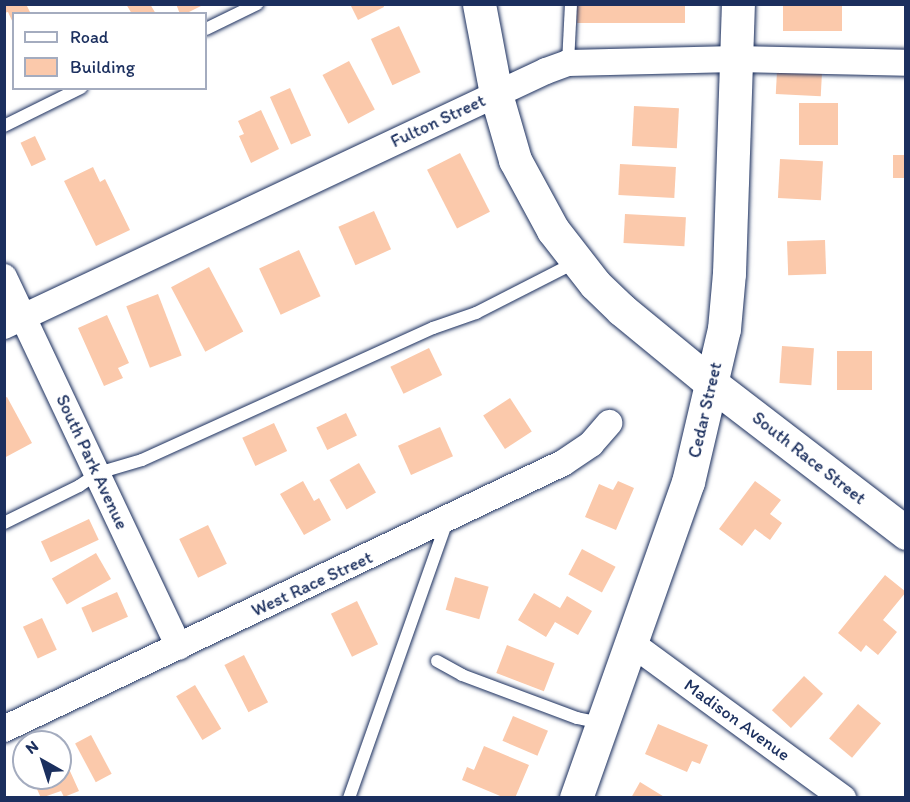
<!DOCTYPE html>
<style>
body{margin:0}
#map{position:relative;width:910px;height:802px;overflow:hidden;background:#fff;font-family:Itim,sans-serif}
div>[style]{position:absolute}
.building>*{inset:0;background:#fbc9ab;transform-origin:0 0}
.roads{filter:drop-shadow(0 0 2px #1b2f5e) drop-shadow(0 0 2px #1b2f5e)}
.lane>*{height:12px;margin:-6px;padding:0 6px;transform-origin:6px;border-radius:6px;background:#fff}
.street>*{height:26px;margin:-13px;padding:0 13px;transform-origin:13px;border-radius:13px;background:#fff}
.secondary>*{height:33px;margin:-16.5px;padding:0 16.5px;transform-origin:16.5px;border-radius:16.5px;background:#fff}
span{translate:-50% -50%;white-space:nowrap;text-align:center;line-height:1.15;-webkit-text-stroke:4.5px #fff;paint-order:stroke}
.street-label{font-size:18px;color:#1b2f5e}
.frame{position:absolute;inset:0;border:6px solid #1b2f5e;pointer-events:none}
.legend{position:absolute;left:12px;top:12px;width:195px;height:78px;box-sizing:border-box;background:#fff;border:2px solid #a4acbf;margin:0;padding:8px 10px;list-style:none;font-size:18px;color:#1b2f5e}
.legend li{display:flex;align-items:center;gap:12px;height:30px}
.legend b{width:30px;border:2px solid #a4acbf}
.north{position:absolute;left:12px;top:730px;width:60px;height:60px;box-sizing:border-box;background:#fff;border:2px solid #a4acbf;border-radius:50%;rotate:321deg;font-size:16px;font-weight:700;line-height:24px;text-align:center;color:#1b2f5e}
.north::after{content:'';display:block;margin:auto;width:21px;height:27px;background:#1b2f5e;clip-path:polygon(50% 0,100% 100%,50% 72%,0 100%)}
</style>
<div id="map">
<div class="building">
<div style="clip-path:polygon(4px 4px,26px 4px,31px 14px,14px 14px,14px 25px,8px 12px,4px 13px)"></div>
<div style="clip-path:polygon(126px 4px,150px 4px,156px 14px,132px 14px)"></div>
<div style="clip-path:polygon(176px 4px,205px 4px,185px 14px,180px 14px)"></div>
<div style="clip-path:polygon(350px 4px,383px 4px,384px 7px,358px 20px)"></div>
<div style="left:577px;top:4px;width:108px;height:19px"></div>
<div style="left:783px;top:4px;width:59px;height:27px"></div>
<div style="left:399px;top:26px;width:51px;height:31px;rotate:65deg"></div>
<div style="left:349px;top:61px;width:55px;height:30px;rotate:62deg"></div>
<div style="left:777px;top:71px;width:45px;height:23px;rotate:3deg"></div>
<div style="left:290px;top:88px;width:52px;height:22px;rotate:66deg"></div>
<div style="left:799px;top:103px;width:39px;height:42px"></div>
<div style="left:634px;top:106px;width:45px;height:40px;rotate:3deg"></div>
<div style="clip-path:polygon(261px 110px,279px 149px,251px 163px,239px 136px,244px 134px,238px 121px)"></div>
<div style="left:35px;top:136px;width:26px;height:16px;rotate:65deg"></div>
<div style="left:460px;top:153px;width:66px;height:37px;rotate:63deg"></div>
<div style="left:893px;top:155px;width:13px;height:23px"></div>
<div style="left:780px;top:159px;width:43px;height:39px;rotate:3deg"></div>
<div style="left:620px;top:164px;width:56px;height:31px;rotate:3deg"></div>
<div style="clip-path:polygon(93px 167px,100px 182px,105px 179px,130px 230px,96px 246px,64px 181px)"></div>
<div style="left:374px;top:211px;width:42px;height:39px;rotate:66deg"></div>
<div style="left:625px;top:214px;width:61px;height:29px;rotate:3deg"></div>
<div style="left:825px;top:240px;width:34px;height:38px;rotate:88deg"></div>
<div style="left:299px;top:250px;width:51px;height:44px;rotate:65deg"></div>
<div style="left:209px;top:267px;width:73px;height:43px;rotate:62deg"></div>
<div style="left:158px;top:294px;width:66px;height:34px;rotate:69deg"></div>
<div style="clip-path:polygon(107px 315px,129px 363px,118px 368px,123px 378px,104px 386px,78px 328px)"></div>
<div style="left:782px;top:346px;width:32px;height:37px;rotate:4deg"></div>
<div style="left:429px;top:348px;width:30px;height:43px;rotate:64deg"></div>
<div style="left:837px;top:351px;width:35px;height:39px"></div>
<div style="clip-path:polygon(7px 397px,32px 443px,4px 458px,4px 398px)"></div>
<div style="left:510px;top:398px;width:40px;height:32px;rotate:57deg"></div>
<div style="left:346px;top:413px;width:25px;height:33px;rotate:64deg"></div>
<div style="left:274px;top:423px;width:31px;height:35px;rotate:65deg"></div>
<div style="left:440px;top:427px;width:32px;height:46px;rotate:66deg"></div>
<div style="left:359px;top:463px;width:34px;height:34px;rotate:60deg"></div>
<div style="clip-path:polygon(303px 481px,314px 501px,319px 498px,331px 520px,304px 535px,280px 494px)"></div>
<div style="clip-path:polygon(618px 481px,634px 488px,616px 530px,585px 517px,599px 484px,613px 490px)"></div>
<div style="clip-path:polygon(755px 481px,781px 500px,770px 514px,782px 523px,770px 540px,755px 529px,742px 546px,719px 529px)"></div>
<div style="left:89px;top:519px;width:23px;height:53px;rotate:65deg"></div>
<div style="left:208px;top:525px;width:43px;height:32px;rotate:64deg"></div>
<div style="left:582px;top:549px;width:38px;height:29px;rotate:28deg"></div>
<div style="left:96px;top:553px;width:30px;height:51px;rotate:60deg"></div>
<div style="clip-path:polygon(885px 575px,906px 592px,883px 620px,897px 632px,878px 655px,866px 645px,861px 652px,838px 633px)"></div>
<div style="left:455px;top:577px;width:35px;height:34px;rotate:16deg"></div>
<div style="left:117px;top:592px;width:27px;height:39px;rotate:66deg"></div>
<div style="clip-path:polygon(534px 593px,560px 608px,567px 596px,592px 611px,578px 635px,555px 622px,546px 637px,518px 620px)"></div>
<div style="left:357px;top:601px;width:48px;height:29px;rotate:64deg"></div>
<div style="left:42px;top:618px;width:35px;height:21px;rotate:65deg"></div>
<div style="left:507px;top:645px;width:51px;height:30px;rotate:21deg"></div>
<div style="left:244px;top:655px;width:53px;height:22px;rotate:63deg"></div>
<div style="left:804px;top:676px;width:26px;height:47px;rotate:43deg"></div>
<div style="left:195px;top:685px;width:51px;height:22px;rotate:59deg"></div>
<div style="left:858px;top:704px;width:30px;height:45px;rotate:40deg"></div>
<div style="left:513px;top:716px;width:38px;height:27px;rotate:23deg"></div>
<div style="clip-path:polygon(658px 724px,708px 745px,700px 764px,692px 761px,687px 772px,645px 754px)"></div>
<div style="left:91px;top:735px;width:44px;height:18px;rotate:62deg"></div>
<div style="clip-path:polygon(484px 746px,529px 765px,515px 798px,505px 798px,462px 780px,467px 767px,474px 770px)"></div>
<div style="clip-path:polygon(60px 749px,79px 791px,64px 797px,61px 791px,41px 798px,32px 778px,60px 778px)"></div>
<div style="clip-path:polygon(640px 782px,666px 798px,631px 798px)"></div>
</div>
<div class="roads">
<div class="lane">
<div style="left:206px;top:29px;width:57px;rotate:-26.1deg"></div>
<div style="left:568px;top:63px;width:59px;rotate:-87.1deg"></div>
<div style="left:4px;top:126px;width:86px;rotate:-26.3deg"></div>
<div style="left:4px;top:523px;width:84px;rotate:-26.3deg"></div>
<div style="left:79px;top:486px;width:23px;rotate:-34deg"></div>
<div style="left:98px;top:473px;width:46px;rotate:-16.5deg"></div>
<div style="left:142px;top:460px;width:320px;rotate:-24.4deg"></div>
<div style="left:433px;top:328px;width:46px;rotate:-19.2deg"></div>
<div style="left:476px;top:313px;width:112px;rotate:-27deg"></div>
<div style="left:437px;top:661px;width:29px;rotate:29deg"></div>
<div style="left:462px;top:675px;width:123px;rotate:20.5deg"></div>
<div style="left:577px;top:718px;width:25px;rotate:12deg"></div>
<div style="left:349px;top:798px;width:296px;rotate:-70.5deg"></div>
</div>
<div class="street">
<div style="left:4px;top:277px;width:409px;rotate:64.7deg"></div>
<div style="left:4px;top:326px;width:599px;rotate:-25.2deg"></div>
<div style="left:546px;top:71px;width:23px;rotate:-20deg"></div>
<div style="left:568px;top:63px;width:168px;rotate:-1.4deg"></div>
<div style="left:736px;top:59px;width:170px;rotate:1.3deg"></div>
<div style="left:631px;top:643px;width:263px;rotate:36.2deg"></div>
<div style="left:4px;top:729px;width:619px;rotate:-25.45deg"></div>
<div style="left:563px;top:463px;width:34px;rotate:-34deg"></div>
<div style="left:591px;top:444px;width:28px;rotate:-49deg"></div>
</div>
<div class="secondary">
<div style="left:479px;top:4px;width:92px;rotate:79.3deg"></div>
<div style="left:496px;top:94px;width:69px;rotate:73.9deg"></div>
<div style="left:515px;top:160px;width:80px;rotate:61.5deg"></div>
<div style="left:553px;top:230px;width:68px;rotate:52.1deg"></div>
<div style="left:595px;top:284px;width:37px;rotate:44deg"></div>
<div style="left:622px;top:310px;width:117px;rotate:39.4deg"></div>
<div style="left:712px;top:384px;width:245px;rotate:37.5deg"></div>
<div style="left:576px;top:798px;width:335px;rotate:-70.5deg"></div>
<div style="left:688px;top:482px;width:157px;rotate:-76.8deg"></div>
<div style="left:724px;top:329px;width:56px;rotate:-84.9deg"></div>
<div style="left:729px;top:273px;width:269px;rotate:-88.1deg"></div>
</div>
</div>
<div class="street-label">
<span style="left:438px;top:121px;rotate:-25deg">Fulton Street</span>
<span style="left:705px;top:410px;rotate:-77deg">Cedar Street</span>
<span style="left:809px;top:458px;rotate:38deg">South Race Street</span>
<span style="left:92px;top:462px;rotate:65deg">South Park Avenue</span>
<span style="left:312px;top:584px;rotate:-25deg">West Race Street</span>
<span style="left:737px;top:720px;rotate:36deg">Madison Avenue</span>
</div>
<div class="frame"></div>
<ul class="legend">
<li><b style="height:8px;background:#fff"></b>Road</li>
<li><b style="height:16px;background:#fbc9ab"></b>Building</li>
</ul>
<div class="north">N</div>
</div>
